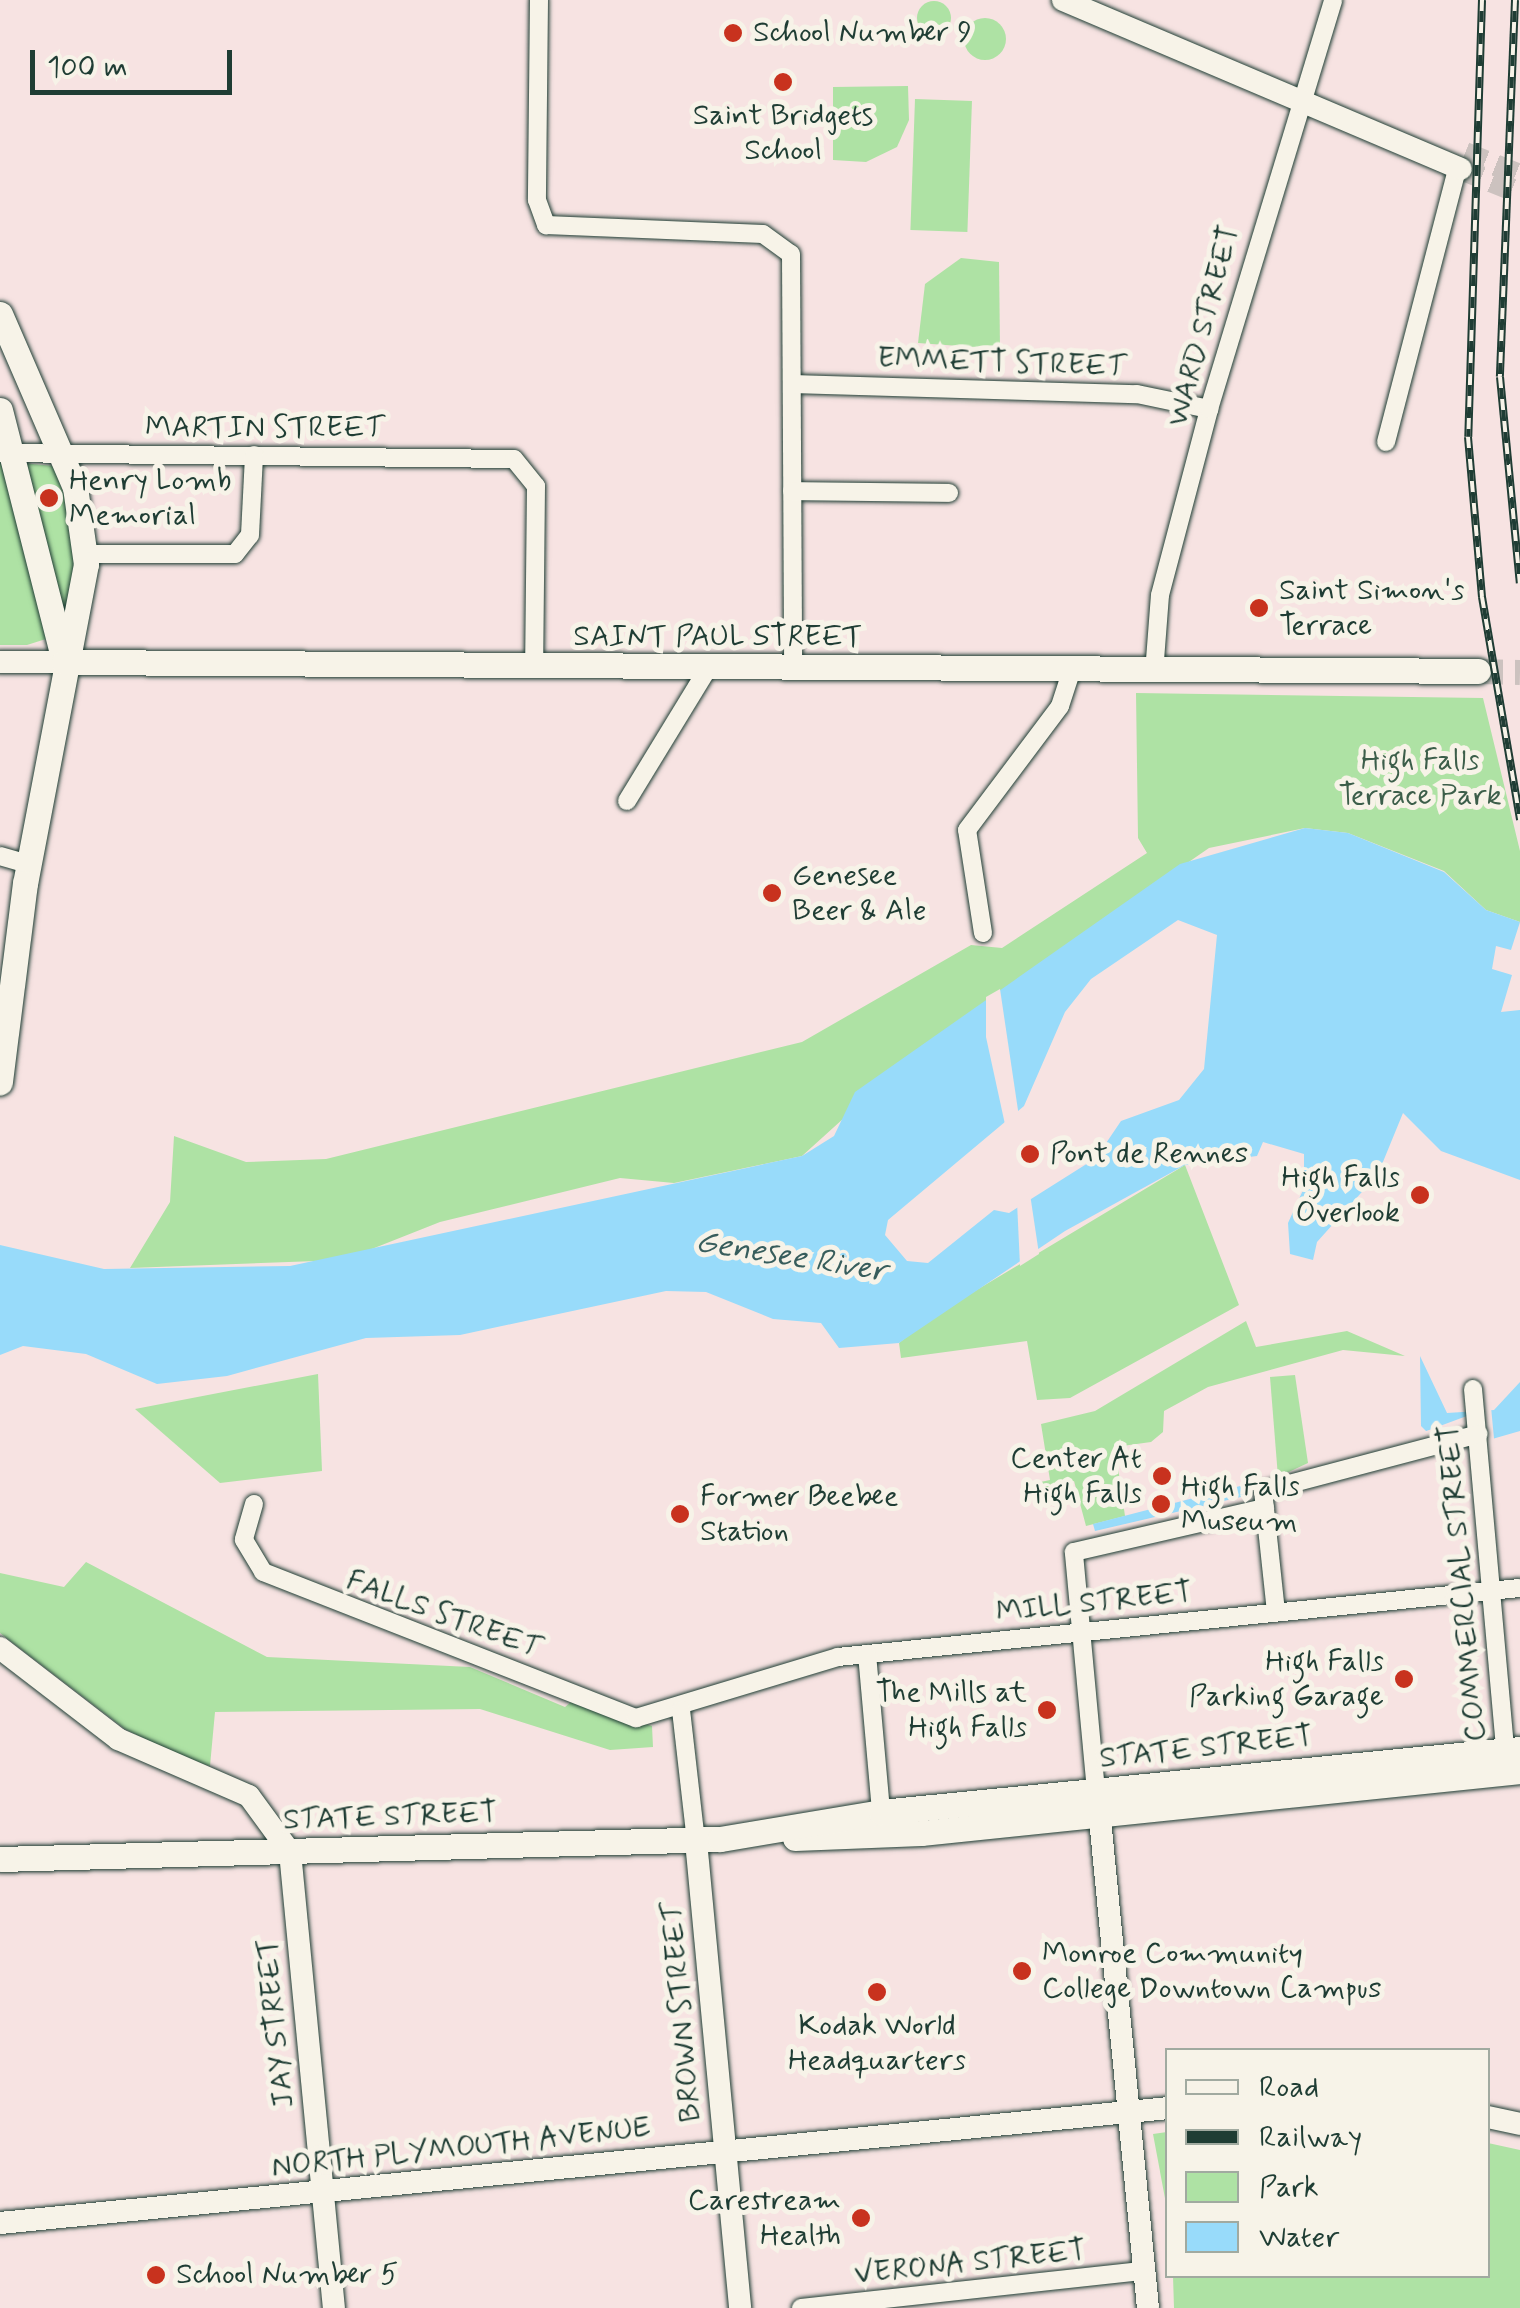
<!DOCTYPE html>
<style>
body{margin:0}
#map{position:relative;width:1520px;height:2308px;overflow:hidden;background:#f7e3e2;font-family:Mynerve,sans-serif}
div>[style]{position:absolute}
.green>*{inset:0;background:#aee2a4;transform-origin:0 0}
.round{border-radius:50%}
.water>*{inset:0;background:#98dbfa}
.pier>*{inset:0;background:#f7e3e2}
.secondary-tunnel>*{height:22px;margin-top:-11px;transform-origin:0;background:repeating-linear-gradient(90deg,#ccc2bf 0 22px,transparent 0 33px)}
.primary-tunnel>*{height:25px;margin-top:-12.5px;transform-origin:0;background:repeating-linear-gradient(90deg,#ccc2bf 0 25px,transparent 0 37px)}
.roads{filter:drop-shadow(0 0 2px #1f3d34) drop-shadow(0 0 2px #1f3d34)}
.street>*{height:18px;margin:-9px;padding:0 9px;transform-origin:9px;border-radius:9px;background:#f7f3e8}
.secondary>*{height:22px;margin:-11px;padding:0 11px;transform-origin:11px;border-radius:11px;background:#f7f3e8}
.primary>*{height:25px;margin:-12.5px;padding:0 12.5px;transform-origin:12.5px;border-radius:12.5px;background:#f7f3e8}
.rail>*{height:8px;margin-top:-4px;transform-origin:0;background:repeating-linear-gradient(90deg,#f7f3e8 0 11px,#1f3d34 0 22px);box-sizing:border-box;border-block:2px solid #1f3d34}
.dots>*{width:28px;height:28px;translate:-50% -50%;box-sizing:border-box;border:5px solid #f7f3e8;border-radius:50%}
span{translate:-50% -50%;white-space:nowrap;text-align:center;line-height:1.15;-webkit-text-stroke:10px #f7f3e8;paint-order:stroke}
.poi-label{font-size:30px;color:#1f3d34}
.left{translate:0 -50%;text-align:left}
.right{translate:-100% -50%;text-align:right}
.street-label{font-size:30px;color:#1f3d34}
.park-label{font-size:30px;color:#3c5e4a}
.water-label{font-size:32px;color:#375d5c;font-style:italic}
.legend{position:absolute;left:1165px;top:2048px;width:325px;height:230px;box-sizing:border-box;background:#f7f3e8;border:2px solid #a1aaa0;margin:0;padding:12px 18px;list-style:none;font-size:30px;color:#1f3d34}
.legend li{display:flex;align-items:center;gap:20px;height:50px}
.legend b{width:50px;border:2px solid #a1aaa0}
.scale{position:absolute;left:30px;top:50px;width:202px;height:45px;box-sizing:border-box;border:5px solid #1f3d34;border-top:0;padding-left:12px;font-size:30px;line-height:35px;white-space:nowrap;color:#1f3d34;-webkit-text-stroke:8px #f7f3e8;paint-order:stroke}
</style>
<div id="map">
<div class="green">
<div class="round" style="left:917px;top:1px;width:34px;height:34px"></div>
<div class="round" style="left:964px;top:18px;width:42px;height:42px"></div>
<div style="clip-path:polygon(908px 86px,909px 120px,897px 147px,866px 162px,833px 160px,833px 87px)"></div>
<div style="left:915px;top:99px;width:57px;height:131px;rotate:2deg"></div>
<div style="clip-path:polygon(961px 258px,999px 262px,1000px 349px,918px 343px,925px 284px)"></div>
<div style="clip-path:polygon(0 461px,54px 466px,78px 537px,71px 631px,27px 645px,0 645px)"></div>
<div style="clip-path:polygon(1136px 693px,1483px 698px,1520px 851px,1520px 922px,1486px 910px,1444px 871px,1348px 833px,1305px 828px,1209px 848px,928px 1042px,802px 1156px,674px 1183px,620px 1178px,440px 1222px,344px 1260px,130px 1268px,170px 1202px,174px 1136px,246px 1162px,326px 1159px,802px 1042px,971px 945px,1002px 948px,1147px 853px,1138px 838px)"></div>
<div style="clip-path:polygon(1185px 1165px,1239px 1305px,1070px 1398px,1037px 1400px,1027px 1341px,901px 1358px,899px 1343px,930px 1318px)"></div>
<div style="clip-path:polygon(1246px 1321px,1256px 1347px,1347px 1331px,1405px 1356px,1343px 1350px,1208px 1387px,1164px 1411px,1163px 1432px,1151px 1442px,1115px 1447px,1125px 1516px,1086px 1526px,1074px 1481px,1028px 1492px,1026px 1485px,1050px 1480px,1041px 1424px,1095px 1411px)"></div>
<div style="clip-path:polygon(318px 1374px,322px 1471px,220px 1483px,135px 1409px)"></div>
<div style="clip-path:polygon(1295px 1375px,1308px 1463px,1278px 1477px,1270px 1377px)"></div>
<div style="clip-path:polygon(86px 1562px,267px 1657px,470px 1667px,565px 1707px,572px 1701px,652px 1726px,653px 1747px,610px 1750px,480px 1709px,215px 1712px,210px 1766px,184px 1758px,125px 1729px,0 1633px,0 1573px,64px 1587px)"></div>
<div style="clip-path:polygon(1167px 2132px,1168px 2132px,1167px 2209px,1153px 2134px)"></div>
<div style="clip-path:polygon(1488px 2143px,1520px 2150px,1520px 2308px,1174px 2308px,1173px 2276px,1488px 2276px)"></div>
</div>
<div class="water">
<div style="clip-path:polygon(evenodd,1305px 828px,1348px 833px,1444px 872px,1486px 910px,1520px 922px,1511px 950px,1496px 946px,1492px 969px,1512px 975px,1501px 1012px,1520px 1010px,1520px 1180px,1441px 1151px,1403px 1113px,1378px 1174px,1317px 1242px,1313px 1260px,1290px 1254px,1288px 1223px,1304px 1188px,1304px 1154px,1263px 1142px,1257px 1156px,1185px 1165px,1065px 1231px,899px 1343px,839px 1348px,821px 1323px,773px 1319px,706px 1292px,666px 1291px,460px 1335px,366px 1338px,227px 1376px,157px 1384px,86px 1354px,23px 1346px,0 1355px,0 1245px,104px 1269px,290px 1266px,802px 1156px,834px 1136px,855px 1092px,1180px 864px,1305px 828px,1178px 920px,1217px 935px,1204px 1069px,1179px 1100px,1121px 1121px,1096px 1158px,1009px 1213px,994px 1210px,928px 1263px,907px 1261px,885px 1235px,888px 1220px,1024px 1106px,1065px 1012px,1091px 979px,1178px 920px)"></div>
<div style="clip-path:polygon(1420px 1356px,1447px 1413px,1494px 1410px,1520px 1382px,1520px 1431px,1447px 1452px,1421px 1426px)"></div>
<div style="clip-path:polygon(1244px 1485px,1245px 1496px,1095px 1531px,1093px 1524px)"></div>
</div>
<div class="pier">
<div style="clip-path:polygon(1000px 989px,1019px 1117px,1006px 1129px,986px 1037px,986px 997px)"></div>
<div style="clip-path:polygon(1030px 1194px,1039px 1254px,1020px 1266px,1017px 1202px)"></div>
<div style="clip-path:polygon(1491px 1407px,1495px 1449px,1444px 1456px,1421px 1433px)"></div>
</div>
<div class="secondary-tunnel">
<div style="left:1465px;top:153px;width:59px;rotate:21.8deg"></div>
<div style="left:1461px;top:169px;width:64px;rotate:22.1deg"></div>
</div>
<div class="primary-tunnel">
<div style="left:1478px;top:671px;width:42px;rotate:1.4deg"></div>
</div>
<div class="roads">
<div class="street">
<div style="left:539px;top:0;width:200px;rotate:90.6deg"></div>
<div style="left:537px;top:200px;width:27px;rotate:70deg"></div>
<div style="left:546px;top:225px;width:217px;rotate:2.4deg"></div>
<div style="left:763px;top:234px;width:34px;rotate:36deg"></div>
<div style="left:791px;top:254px;width:415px;rotate:89.7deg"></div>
<div style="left:792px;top:384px;width:345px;rotate:1.7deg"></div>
<div style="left:1137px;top:394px;width:74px;rotate:11.8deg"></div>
<div style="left:1386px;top:442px;width:285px;rotate:-75.4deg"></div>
<div style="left:0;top:453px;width:514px;rotate:0.67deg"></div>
<div style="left:514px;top:459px;width:35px;rotate:51deg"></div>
<div style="left:536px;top:486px;width:183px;rotate:90.6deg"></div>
<div style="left:792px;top:491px;width:157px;rotate:0.7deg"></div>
<div style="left:86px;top:554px;width:149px"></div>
<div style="left:235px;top:554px;width:24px;rotate:-52deg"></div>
<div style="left:250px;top:535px;width:80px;rotate:-87.1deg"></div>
<div style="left:1154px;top:673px;width:78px;rotate:-85.6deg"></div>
<div style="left:1160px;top:595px;width:192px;rotate:-75.2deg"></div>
<div style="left:1209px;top:409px;width:427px;rotate:-73.1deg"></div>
<div style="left:627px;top:801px;width:153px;rotate:-58.6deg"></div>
<div style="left:0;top:856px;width:29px;rotate:16deg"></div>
<div style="left:983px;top:933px;width:104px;rotate:-98.8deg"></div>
<div style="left:967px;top:830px;width:155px;rotate:-53.1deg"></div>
<div style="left:1060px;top:706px;width:35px;rotate:-72deg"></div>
<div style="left:1473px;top:1389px;width:374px;rotate:84.9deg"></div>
<div style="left:254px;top:1504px;width:37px;rotate:106deg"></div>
<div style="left:244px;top:1540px;width:37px;rotate:59deg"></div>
<div style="left:263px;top:1572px;width:401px;rotate:21.4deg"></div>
<div style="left:636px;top:1718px;width:211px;rotate:-16.8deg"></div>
<div style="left:838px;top:1657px;width:685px;rotate:-5.78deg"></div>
<div style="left:1276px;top:1612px;width:122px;rotate:-96.1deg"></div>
<div style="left:1263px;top:1491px;width:223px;rotate:-14.8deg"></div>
<div style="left:867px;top:1654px;width:159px;rotate:84.9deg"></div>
<div style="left:681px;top:1710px;width:132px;rotate:83.5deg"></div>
<div style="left:1096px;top:1791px;width:240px;rotate:-95.3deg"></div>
<div style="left:1074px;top:1552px;width:196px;rotate:-13deg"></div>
<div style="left:801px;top:2308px;width:345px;rotate:-6.2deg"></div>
</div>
<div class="secondary">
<div style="left:1063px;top:0;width:432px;rotate:23deg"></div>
<div style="left:0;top:662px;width:64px"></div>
<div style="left:0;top:1648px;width:149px;rotate:37.6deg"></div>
<div style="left:118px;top:1739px;width:143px;rotate:23.5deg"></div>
<div style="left:249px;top:1796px;width:69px;rotate:53.8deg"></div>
<div style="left:290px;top:1852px;width:458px;rotate:84.5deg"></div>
<div style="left:1098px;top:1799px;width:511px;rotate:84.39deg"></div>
<div style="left:696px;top:1841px;width:469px;rotate:84.6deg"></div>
<div style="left:1488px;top:2117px;width:33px;rotate:12deg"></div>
<div style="left:0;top:2223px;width:1174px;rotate:-5.62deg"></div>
</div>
<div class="primary">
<div style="left:0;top:314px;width:189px;rotate:66.6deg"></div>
<div style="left:75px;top:487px;width:78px;rotate:81.9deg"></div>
<div style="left:86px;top:564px;width:325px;rotate:100.8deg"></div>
<div style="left:25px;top:883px;width:201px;rotate:97.2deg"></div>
<div style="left:0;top:410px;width:260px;rotate:75.7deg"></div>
<div style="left:64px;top:662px;width:1414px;rotate:0.36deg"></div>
<div style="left:795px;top:1838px;width:126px;rotate:-2.3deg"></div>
<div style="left:921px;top:1833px;width:602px;rotate:-5.91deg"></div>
<div style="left:0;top:1859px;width:720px;rotate:-1.59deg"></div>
<div style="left:720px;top:1839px;width:163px;rotate:-9.5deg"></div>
<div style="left:881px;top:1812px;width:642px;rotate:-5.63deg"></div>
</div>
</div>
<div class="rail">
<div style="left:1482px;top:0;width:437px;rotate:91.8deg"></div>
<div style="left:1468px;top:437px;width:161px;rotate:85deg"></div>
<div style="left:1482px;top:597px;width:226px;rotate:80.3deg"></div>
<div style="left:1515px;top:0;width:377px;rotate:92.3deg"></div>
<div style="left:1500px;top:377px;width:207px;rotate:84.5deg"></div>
</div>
<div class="dots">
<div style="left:733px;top:33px;background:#c8321e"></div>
<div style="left:783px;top:82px;background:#c8321e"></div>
<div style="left:49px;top:498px;background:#c8321e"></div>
<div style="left:1259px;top:608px;background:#c8321e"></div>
<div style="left:772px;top:893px;background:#c8321e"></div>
<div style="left:1030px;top:1154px;background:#c8321e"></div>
<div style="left:1420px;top:1195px;background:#c8321e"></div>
<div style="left:1162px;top:1476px;background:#c8321e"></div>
<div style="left:1161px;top:1504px;background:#c8321e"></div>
<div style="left:680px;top:1514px;background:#c8321e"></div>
<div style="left:1404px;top:1679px;background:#c8321e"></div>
<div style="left:1047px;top:1710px;background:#c8321e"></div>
<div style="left:1022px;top:1971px;background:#c8321e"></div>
<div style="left:877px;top:1992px;background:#c8321e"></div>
<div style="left:861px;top:2218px;background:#c8321e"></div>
<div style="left:156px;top:2275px;background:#c8321e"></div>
</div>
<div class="poi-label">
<span class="left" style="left:753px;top:33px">School Number 9</span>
<span style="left:783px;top:133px">Saint Bridgets<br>School</span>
<span class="left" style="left:69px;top:498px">Henry Lomb<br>Memorial</span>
<span class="left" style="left:1279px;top:608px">Saint Simon's<br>Terrace</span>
<span class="left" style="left:792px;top:893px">Genesee<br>Beer &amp; Ale</span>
<span class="left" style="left:1050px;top:1154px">Pont de Rennes</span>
<span class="right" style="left:1400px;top:1195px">High Falls<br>Overlook</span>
<span class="right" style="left:1142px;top:1476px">Center At<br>High Falls</span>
<span class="left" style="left:1181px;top:1504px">High Falls<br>Museum</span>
<span class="left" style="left:700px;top:1514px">Former Beebee<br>Station</span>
<span class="right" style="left:1384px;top:1679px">High Falls<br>Parking Garage</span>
<span class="right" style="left:1027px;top:1710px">The Mills at<br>High Falls</span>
<span class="left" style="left:1042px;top:1971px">Monroe Community<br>College Downtown Campus</span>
<span style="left:877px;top:2043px">Kodak World<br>Headquarters</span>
<span class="right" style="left:841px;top:2218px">Carestream<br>Health</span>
<span class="left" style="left:176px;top:2275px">School Number 5</span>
</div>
<div class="street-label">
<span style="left:1204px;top:326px;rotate:-75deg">WARD STREET</span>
<span style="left:1002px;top:363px;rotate:2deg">EMMETT STREET</span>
<span style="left:265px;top:428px">MARTIN STREET</span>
<span style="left:718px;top:637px">SAINT PAUL STREET</span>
<span style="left:1463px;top:1583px;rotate:-95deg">COMMERCIAL STREET</span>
<span style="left:1094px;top:1603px;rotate:-6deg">MILL STREET</span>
<span style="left:444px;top:1615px;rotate:20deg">FALLS STREET</span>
<span style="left:1206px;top:1748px;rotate:-6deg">STATE STREET</span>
<span style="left:390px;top:1817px;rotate:-2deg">STATE STREET</span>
<span style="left:682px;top:2012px;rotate:-95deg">BROWN STREET</span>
<span style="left:276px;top:2023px;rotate:-96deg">JAY STREET</span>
<span style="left:461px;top:2148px;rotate:-6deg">NORTH PLYMOUTH AVENUE</span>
<span style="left:970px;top:2263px;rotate:-6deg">VERONA STREET</span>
</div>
<div class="park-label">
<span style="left:1420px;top:778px">High Falls<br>Terrace Park</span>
</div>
<div class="water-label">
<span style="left:791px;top:1257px;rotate:9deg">Genesee River</span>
</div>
<ul class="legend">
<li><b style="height:12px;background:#f7f3e8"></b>Road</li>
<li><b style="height:12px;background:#1f3d34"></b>Railway</li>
<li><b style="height:28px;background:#aee2a4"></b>Park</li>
<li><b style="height:28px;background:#98dbfa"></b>Water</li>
</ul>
<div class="scale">100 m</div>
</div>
